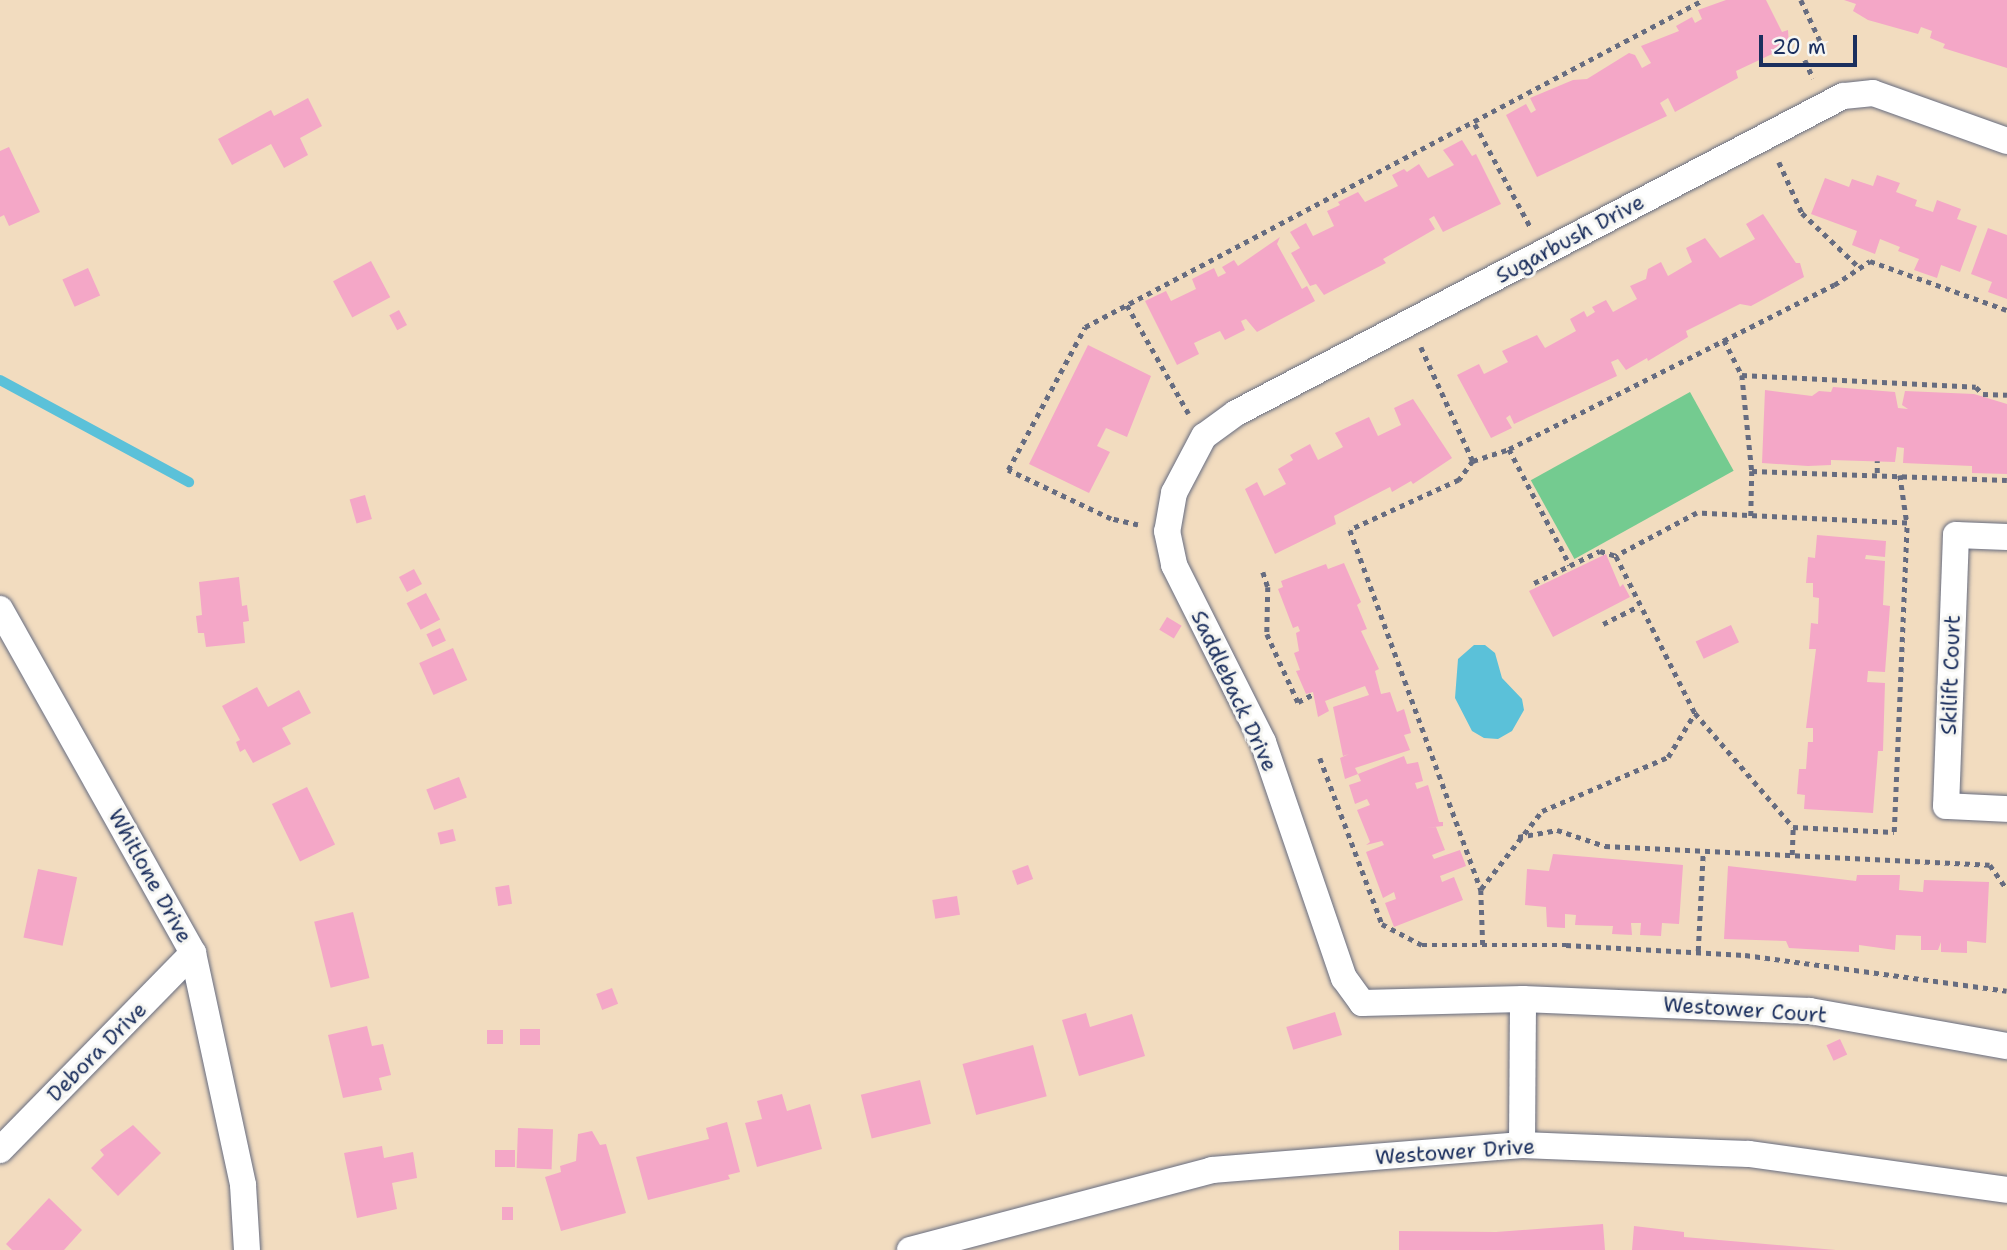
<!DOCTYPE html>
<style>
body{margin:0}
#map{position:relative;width:2007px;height:1250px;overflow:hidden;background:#f2dcbf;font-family:"Shantell Sans",sans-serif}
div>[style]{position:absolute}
.green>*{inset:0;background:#74cb90;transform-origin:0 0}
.water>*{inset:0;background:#5bc1d9}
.stream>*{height:10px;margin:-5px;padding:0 5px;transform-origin:5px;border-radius:5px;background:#5bc1d9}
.building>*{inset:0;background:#f4a7c7;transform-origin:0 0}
.path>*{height:4.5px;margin-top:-2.25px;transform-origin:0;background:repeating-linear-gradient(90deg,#666c80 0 5px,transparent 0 10px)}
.roads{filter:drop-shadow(0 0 2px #666c80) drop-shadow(0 0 2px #666c80)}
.street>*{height:26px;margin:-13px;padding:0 13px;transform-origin:13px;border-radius:13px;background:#fff}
span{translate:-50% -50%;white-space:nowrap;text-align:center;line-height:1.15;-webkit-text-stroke:6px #f6f6f2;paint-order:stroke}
.street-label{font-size:21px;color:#1b2f5e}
.scale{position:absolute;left:1759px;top:35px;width:98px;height:32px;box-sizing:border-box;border:4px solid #1b2f5e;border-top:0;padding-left:9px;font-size:21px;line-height:24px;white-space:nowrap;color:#1b2f5e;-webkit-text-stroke:5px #f6f6f2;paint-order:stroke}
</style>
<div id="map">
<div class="green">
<div style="left:1690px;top:392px;width:90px;height:182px;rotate:61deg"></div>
</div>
<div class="water">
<div style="clip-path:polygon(1474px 645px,1485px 645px,1495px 653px,1502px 678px,1522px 699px,1524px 710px,1512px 731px,1498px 739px,1484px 738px,1472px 731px,1455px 698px,1458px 659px)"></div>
</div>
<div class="stream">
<div style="left:0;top:380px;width:215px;rotate:28.4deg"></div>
</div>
<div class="building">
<div style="clip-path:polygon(1726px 0,1766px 0,1782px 32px,1788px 30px,1789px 46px,1736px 71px,1738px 78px,1675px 112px,1668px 98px,1660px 103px,1667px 116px,1537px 177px,1506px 115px,1526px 104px,1531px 113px,1536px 110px,1530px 98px,1573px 80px,1587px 79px,1629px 53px,1635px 55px,1642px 68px,1651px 63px,1641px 46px,1679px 31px,1676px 26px,1692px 17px,1695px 23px,1702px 19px,1698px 10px)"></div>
<div style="clip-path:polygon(1844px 0,2007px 0,2007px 68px,1943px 48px,1945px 44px,1930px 38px,1932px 31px,1921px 27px,1918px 34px,1868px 20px,1853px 11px,1856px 4px)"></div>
<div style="clip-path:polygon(308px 98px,322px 126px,300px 138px,308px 155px,284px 168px,271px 144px,232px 165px,218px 139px,271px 110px,274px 116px)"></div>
<div style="clip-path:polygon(1462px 140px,1472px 156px,1476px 154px,1501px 204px,1443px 232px,1434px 216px,1429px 219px,1435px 229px,1383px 259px,1386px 263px,1324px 295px,1316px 284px,1310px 286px,1291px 253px,1300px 248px,1290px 232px,1306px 223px,1313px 236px,1334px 226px,1327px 211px,1340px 205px,1338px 202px,1358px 192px,1365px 202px,1398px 186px,1392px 175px,1404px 169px,1407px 172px,1419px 164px,1428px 178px,1454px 165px,1443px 150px)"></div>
<div style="clip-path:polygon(9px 147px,40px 212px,9px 226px,4px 215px,0 217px,0 151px)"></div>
<div style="clip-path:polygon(1877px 175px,1900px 183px,1896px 192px,1917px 200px,1915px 206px,1933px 212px,1937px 200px,1961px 209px,1957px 219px,1977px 226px,1960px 272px,1941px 265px,1937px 278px,1914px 270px,1919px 259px,1898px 251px,1900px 247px,1880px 239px,1875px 254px,1852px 245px,1857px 231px,1811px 214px,1825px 178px,1849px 187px,1852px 179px,1873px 186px)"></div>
<div style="clip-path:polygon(1763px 214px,1796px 263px,1800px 263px,1804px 277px,1751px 306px,1740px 304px,1686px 331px,1688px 337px,1648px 361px,1647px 358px,1626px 370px,1618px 359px,1611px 362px,1617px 376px,1514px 424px,1510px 415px,1506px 418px,1512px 428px,1491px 438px,1457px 375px,1479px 364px,1484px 374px,1508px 362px,1502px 351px,1537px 335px,1545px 348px,1576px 331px,1570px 319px,1584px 311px,1587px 317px,1595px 312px,1592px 307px,1606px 300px,1613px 312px,1637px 299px,1630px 286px,1646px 279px,1648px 269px,1661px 262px,1668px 276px,1692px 262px,1686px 248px,1705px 238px,1720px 258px,1755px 239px,1746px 224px)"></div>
<div style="clip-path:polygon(1988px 228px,2007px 235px,2007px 299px,1988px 292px,1992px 282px,1971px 274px)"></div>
<div style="clip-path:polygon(1280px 237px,1277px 244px,1302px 289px,1307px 286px,1315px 301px,1257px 332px,1246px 319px,1241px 321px,1245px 330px,1225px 340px,1220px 331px,1194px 343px,1199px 354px,1177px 365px,1145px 301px,1166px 291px,1171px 301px,1196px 289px,1192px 279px,1214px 268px,1218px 277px,1226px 273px,1222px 267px,1234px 260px,1238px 266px)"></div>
<div style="left:371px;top:261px;width:41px;height:43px;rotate:62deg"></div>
<div style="left:88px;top:268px;width:30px;height:28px;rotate:66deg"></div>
<div style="left:399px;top:310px;width:17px;height:11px;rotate:62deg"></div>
<div style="clip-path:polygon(1088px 345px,1151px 376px,1127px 437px,1106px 428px,1097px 446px,1110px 452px,1089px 493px,1029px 464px)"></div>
<div style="clip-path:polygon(1833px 387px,1895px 392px,1898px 408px,1908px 409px,1902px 405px,1905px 391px,1974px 394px,2007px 404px,2007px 474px,1972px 473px,1972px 466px,1903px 463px,1904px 448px,1897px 447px,1895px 462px,1831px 460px,1831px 465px,1808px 466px,1762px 463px,1765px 390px,1812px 396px,1819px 391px,1831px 392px)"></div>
<div style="clip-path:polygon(1413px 399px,1452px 458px,1413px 484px,1411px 481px,1392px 492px,1390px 487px,1334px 516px,1336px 524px,1275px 554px,1245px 489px,1257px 482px,1264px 496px,1286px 484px,1278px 469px,1293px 460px,1290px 455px,1310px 444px,1318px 460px,1343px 447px,1335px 433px,1369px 417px,1378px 436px,1401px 425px,1394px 408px)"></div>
<div style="left:365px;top:495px;width:25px;height:16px;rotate:74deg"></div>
<div style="clip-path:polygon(1817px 535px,1886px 541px,1885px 557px,1866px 555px,1865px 559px,1885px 561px,1883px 605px,1890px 606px,1885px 672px,1868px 671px,1867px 682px,1885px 683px,1883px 751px,1878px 751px,1873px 813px,1804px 809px,1805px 795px,1797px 794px,1799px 769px,1806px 769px,1808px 742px,1813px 742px,1813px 728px,1806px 728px,1816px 649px,1809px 649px,1811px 623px,1818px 624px,1819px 598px,1813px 597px,1813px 583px,1806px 583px,1808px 557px,1815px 558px)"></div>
<div style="clip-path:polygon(1606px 554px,1620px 587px,1623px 584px,1630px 597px,1553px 637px,1529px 591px)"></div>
<div style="clip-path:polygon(1344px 563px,1361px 602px,1357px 605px,1367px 629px,1361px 631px,1379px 669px,1375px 671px,1381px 694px,1390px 692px,1397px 712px,1404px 709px,1411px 733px,1404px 735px,1410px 750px,1355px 768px,1358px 774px,1345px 779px,1340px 758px,1349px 754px,1343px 756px,1333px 707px,1369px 695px,1365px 686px,1325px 701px,1329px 711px,1318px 717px,1313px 692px,1306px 694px,1296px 671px,1300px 670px,1294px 653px,1299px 651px,1296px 633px,1300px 631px,1298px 626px,1293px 628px,1278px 589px,1283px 587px,1281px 581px,1326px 564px,1328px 569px)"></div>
<div style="left:414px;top:569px;width:17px;height:17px;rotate:62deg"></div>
<div style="clip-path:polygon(239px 577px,242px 606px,247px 605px,249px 621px,243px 622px,245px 643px,206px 647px,204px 633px,198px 633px,196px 616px,202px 615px,199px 582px)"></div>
<div style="left:426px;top:593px;width:30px;height:22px;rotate:62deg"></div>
<div style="left:1167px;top:617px;width:17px;height:15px;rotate:31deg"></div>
<div style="left:1731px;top:625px;width:19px;height:39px;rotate:65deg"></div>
<div style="left:440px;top:628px;width:14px;height:15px;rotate:65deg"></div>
<div style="left:453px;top:648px;width:35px;height:37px;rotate:66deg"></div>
<div style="clip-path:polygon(257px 687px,268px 707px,299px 690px,311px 713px,282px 728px,291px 744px,253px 763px,245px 749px,240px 752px,236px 742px,240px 740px,222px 706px)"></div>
<div style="clip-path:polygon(1404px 756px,1407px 764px,1418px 762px,1423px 781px,1415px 783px,1417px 789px,1428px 785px,1439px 822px,1443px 822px,1443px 826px,1426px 828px,1436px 827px,1445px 850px,1432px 855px,1434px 859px,1460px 850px,1466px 866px,1440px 876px,1442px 882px,1454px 877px,1463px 900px,1394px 927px,1385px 903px,1396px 899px,1394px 892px,1383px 898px,1366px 852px,1384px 845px,1382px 841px,1366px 845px,1370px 842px,1357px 810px,1370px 805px,1367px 799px,1355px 804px,1349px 785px,1361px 781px,1358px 774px)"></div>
<div style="left:459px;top:777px;width:22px;height:35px;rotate:69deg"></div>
<div style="left:307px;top:787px;width:64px;height:39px;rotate:64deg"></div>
<div style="left:453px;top:829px;width:12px;height:16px;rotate:76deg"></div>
<div style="clip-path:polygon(1553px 854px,1683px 865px,1679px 924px,1662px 923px,1661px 936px,1640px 935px,1641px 923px,1631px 923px,1632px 935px,1612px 934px,1613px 926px,1575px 925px,1576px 915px,1565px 914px,1565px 928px,1547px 927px,1546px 907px,1525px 905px,1527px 869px,1549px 871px)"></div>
<div style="left:1028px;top:865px;width:15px;height:17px;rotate:70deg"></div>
<div style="clip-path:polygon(1728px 866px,1856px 881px,1857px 875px,1900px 875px,1899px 890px,1923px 892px,1924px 880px,1989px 882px,1986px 943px,1967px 941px,1967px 953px,1941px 952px,1941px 942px,1938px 950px,1921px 950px,1921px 936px,1896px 935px,1895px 950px,1859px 945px,1859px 952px,1789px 948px,1786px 941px,1724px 939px)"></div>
<div style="left:38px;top:869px;width:40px;height:70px;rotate:12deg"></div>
<div style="left:509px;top:885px;width:19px;height:14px;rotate:81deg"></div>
<div style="left:957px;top:896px;width:19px;height:25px;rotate:81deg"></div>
<div style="left:353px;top:912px;width:68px;height:40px;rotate:76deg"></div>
<div style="left:612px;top:988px;width:17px;height:17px;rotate:69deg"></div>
<div style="left:1335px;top:1012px;width:24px;height:51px;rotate:73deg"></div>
<div style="clip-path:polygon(1086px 1013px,1090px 1027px,1132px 1014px,1145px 1056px,1079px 1076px,1062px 1020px)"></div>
<div style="clip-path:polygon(367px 1026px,372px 1046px,383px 1044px,391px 1075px,379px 1078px,382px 1090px,343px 1098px,328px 1035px)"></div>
<div style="left:520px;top:1029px;width:20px;height:16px"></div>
<div style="left:503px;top:1030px;width:14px;height:16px;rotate:90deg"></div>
<div style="left:1840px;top:1039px;width:17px;height:15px;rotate:65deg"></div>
<div style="left:1033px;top:1045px;width:53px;height:73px;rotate:75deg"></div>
<div style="left:920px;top:1080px;width:45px;height:61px;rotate:76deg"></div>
<div style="clip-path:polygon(782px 1094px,787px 1111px,810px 1104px,822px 1149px,757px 1167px,745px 1123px,762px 1119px,757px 1101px)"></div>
<div style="clip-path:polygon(727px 1122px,740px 1172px,728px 1175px,730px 1179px,648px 1200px,636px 1157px,709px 1139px,706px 1128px)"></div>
<div style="clip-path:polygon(133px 1125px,161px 1153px,118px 1196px,91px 1168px,104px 1155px,100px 1150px)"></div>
<div style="left:518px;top:1128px;width:35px;height:40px;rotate:2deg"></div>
<div style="clip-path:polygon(592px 1131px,600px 1145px,606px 1144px,626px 1213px,561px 1231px,545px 1177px,561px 1172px,560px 1166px,576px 1161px,578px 1134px)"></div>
<div style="clip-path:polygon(382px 1146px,384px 1158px,413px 1152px,417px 1178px,392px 1183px,397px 1209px,357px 1218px,344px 1153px)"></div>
<div style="left:495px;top:1150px;width:20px;height:17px"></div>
<div style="clip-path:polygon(49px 1198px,82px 1230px,64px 1250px,12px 1250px,6px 1244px)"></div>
<div style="left:502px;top:1207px;width:11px;height:13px"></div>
<div style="clip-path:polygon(1603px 1224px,1605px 1250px,1399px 1250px,1399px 1231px,1496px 1232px)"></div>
<div style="clip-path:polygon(1634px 1226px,1684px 1232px,1684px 1237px,1836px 1250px,1632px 1250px)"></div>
</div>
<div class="path">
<div style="left:1801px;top:0;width:52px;rotate:64.9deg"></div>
<div style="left:1805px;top:60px;width:20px;rotate:66deg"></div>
<div style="left:1475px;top:124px;width:118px;rotate:61.7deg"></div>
<div style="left:1779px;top:162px;width:56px;rotate:65.7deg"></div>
<div style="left:1802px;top:213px;width:80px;rotate:43.5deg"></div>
<div style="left:1127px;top:305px;width:125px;rotate:60.4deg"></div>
<div style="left:1724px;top:340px;width:39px;rotate:63deg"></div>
<div style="left:1742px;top:375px;width:97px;rotate:84.1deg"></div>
<div style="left:1752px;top:471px;width:45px;rotate:91.3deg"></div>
<div style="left:1421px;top:347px;width:125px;rotate:65.5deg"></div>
<div style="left:1473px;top:461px;width:24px;rotate:126deg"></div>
<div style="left:1459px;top:480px;width:120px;rotate:155.4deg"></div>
<div style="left:1350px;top:530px;width:383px;rotate:70deg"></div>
<div style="left:1481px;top:890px;width:58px;rotate:88deg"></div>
<div style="left:1742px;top:375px;width:234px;rotate:2.9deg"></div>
<div style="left:1976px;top:387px;width:10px;rotate:45deg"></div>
<div style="left:1983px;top:394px;width:24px;rotate:2deg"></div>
<div style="left:1509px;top:449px;width:131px;rotate:62.3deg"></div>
<div style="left:1473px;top:461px;width:38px;rotate:-18deg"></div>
<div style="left:1509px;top:449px;width:364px;rotate:-26.8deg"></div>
<div style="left:1834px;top:285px;width:43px;rotate:-33.7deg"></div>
<div style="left:1870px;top:261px;width:145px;rotate:19.7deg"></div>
<div style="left:1752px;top:471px;width:255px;rotate:2deg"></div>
<div style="left:1877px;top:473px;width:12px;rotate:-90deg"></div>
<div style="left:1900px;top:475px;width:49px;rotate:81.7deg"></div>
<div style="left:1907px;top:523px;width:210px;rotate:-177.3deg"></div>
<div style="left:1697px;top:513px;width:92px;rotate:152deg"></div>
<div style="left:1616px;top:556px;width:176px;rotate:63.3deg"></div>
<div style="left:1695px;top:713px;width:150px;rotate:49.3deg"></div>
<div style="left:1793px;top:827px;width:101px;rotate:2.8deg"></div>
<div style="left:1894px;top:832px;width:309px;rotate:-87.6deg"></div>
<div style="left:1138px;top:525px;width:28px;rotate:-167deg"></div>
<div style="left:1111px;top:519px;width:114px;rotate:-154.6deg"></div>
<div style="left:1008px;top:470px;width:162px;rotate:-61.7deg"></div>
<div style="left:1085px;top:327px;width:699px;rotate:-27.88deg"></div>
<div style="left:1263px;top:572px;width:16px;rotate:72deg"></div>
<div style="left:1268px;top:587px;width:47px;rotate:91.2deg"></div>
<div style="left:1267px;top:634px;width:75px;rotate:65.5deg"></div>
<div style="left:1298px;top:702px;width:18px;rotate:-27deg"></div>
<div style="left:1534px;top:583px;width:73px;rotate:-25.9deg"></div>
<div style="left:1600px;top:551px;width:17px;rotate:17deg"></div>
<div style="left:1603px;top:624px;width:40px;rotate:-26.6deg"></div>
<div style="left:1320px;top:758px;width:177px;rotate:69.5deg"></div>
<div style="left:1382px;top:924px;width:45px;rotate:27.7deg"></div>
<div style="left:1422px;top:945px;width:144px"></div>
<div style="left:1566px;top:945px;width:179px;rotate:3.2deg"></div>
<div style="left:1745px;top:955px;width:264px;rotate:7.8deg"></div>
<div style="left:1518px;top:837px;width:40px;rotate:-10deg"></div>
<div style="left:1557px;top:830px;width:51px;rotate:18.4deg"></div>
<div style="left:1605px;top:846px;width:385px;rotate:2.8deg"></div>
<div style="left:1990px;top:865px;width:29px;rotate:55deg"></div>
<div style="left:1792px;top:855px;width:28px;rotate:-88deg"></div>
<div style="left:1481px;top:889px;width:99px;rotate:-52deg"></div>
<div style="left:1542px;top:811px;width:137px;rotate:-23.2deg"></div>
<div style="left:1668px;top:757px;width:52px;rotate:-58.5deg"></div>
<div style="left:1698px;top:951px;width:100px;rotate:-87.1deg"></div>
</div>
<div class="roads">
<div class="street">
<div style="left:2007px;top:141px;width:142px;rotate:-160.3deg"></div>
<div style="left:1873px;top:93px;width:30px;rotate:174deg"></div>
<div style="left:1843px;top:96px;width:685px;rotate:152.42deg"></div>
<div style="left:1236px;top:413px;width:39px;rotate:144deg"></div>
<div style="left:1204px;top:436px;width:64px;rotate:117.8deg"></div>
<div style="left:1174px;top:493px;width:39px;rotate:100deg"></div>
<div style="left:1167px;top:531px;width:35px;rotate:78deg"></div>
<div style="left:1174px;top:565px;width:198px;rotate:63.3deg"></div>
<div style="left:1263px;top:742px;width:250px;rotate:71.1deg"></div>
<div style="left:1344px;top:978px;width:31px;rotate:54deg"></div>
<div style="left:1362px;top:1003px;width:161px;rotate:-1.4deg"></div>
<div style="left:1523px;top:999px;width:287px;rotate:2.4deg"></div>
<div style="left:1810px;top:1011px;width:200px;rotate:10.1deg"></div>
<div style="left:2007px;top:537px;width:51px;rotate:-177.8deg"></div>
<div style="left:1956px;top:535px;width:271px;rotate:92.1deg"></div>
<div style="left:1946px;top:806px;width:61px;rotate:2.8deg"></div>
<div style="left:0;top:609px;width:394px;rotate:60.7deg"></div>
<div style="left:193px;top:953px;width:237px;rotate:77.8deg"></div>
<div style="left:243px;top:1185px;width:65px;rotate:86.5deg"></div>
<div style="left:1522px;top:1145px;width:146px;rotate:-89.6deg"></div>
<div style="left:0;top:1150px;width:276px;rotate:-45.6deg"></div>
<div style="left:910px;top:1250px;width:312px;rotate:-14.8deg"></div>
<div style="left:1212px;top:1170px;width:311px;rotate:-4.6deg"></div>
<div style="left:1522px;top:1145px;width:227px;rotate:2.3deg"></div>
<div style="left:1749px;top:1154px;width:260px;rotate:7.9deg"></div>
</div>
</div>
<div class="street-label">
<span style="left:1570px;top:239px;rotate:-28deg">Sugarbush Drive</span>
<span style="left:1951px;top:675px;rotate:-88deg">Skilift Court</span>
<span style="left:1234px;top:691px;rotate:65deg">Saddleback Drive</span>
<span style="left:150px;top:876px;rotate:61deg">Whitlone Drive</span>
<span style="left:1745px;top:1010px;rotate:4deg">Westower Court</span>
<span style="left:97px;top:1052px;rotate:-45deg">Debora Drive</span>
<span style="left:1455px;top:1152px;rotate:-4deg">Westower Drive</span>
</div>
<div class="scale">20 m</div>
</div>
